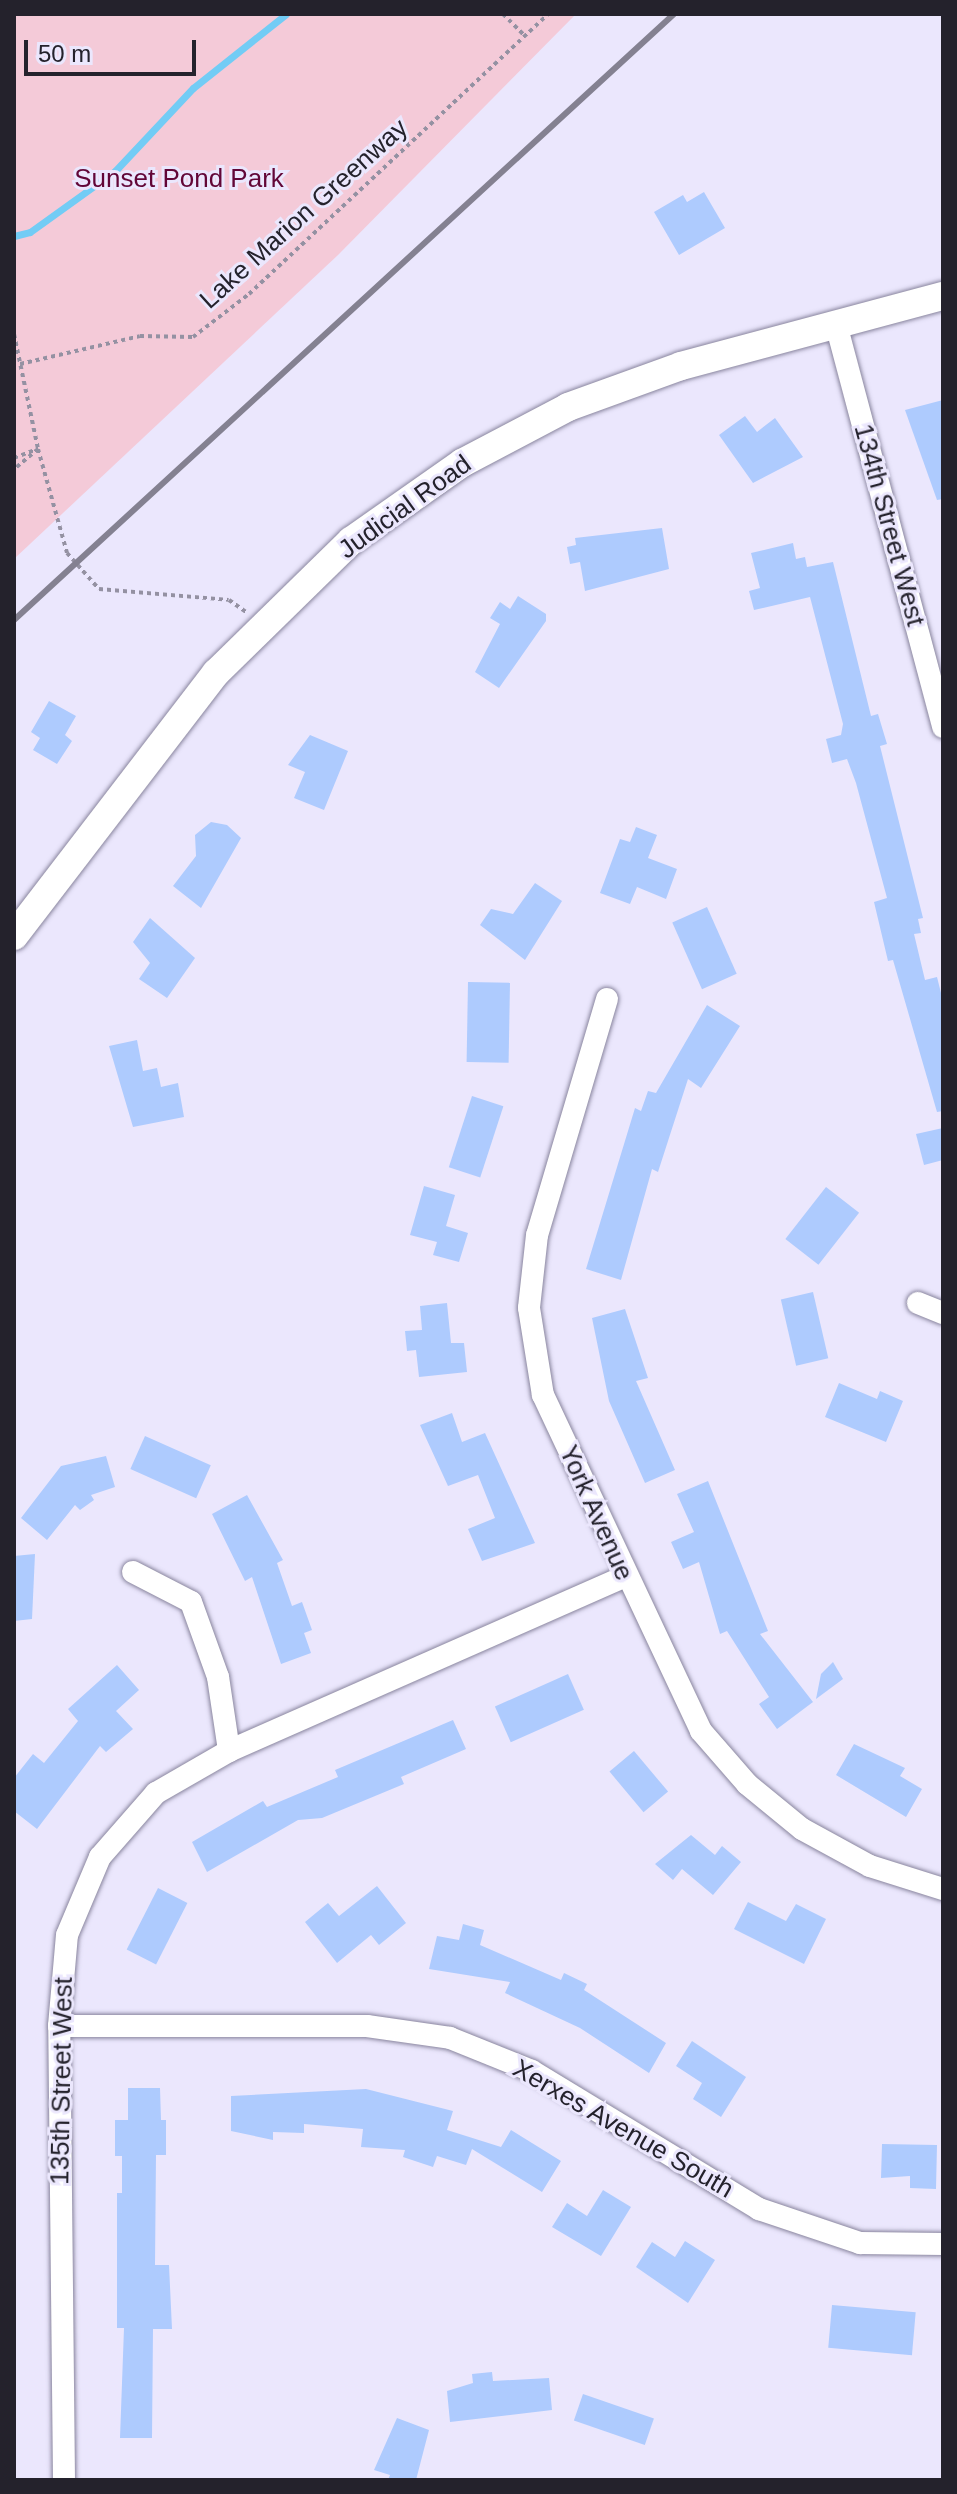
<!DOCTYPE html>
<style>
body{margin:0}
#map{position:relative;width:957px;height:2494px;overflow:hidden;background:#ebe7fd;font-family:Helvetica,sans-serif}
div>[style]{position:absolute}
.green>*{inset:0;background:#f4cad8}
.stream>*{height:7px;margin:-3.5px;padding:0 3.5px;transform-origin:3.5px;border-radius:3.5px;background:#72ccf5}
.building>*{inset:0;background:#aecbfe;transform-origin:0 0}
.path>*{height:4px;margin-top:-2px;transform-origin:0;background:repeating-linear-gradient(90deg,#9491a2 0 4px,transparent 0 8px)}
.roads{filter:drop-shadow(0 0 2px #89859e) drop-shadow(0 0 2px #89859e)}
.minor>*{height:22px;margin:-11px;padding:0 11px;transform-origin:11px;border-radius:11px;background:#fff}
.tertiary>*{height:28px;margin:-14px;padding:0 14px;transform-origin:14px;border-radius:14px;background:#fff}
.rail>*{height:6px;margin:-3px;padding:0 3px;transform-origin:3px;border-radius:3px;background:#848191}
span{translate:-50% -50%;white-space:nowrap;text-align:center;line-height:1.15;-webkit-text-stroke:6px #ebe7fd;paint-order:stroke}
.park-label{font-size:26px;color:#620637}
.street-label{font-size:26px;color:#24222c}
.frame{position:absolute;inset:0;border:16px solid #24222c;pointer-events:none}
.scale{position:absolute;left:24px;top:40px;width:172px;height:36px;box-sizing:border-box;border:4px solid #24222c;border-top:0;padding-left:10px;font-size:24px;line-height:28px;white-space:nowrap;color:#24222c;-webkit-text-stroke:6px #ebe7fd;paint-order:stroke}
</style>
<div id="map">
<div class="green">
<div style="clip-path:polygon(14px 14px,576px 14px,338px 255px,14px 559px)"></div>
</div>
<div class="stream">
<div style="left:14px;top:236px;width:16px;rotate:-14deg"></div>
<div style="left:30px;top:232px;width:105px;rotate:-35.7deg"></div>
<div style="left:115px;top:171px;width:114px;rotate:-46.8deg"></div>
<div style="left:193px;top:88px;width:119px;rotate:-38.5deg"></div>
</div>
<div class="building">
<div style="clip-path:polygon(704px 192px,725px 228px,679px 255px,654px 212px,683px 195px,687px 202px)"></div>
<div style="clip-path:polygon(943px 400px,943px 499px,937px 500px,905px 410px)"></div>
<div style="clip-path:polygon(745px 416px,757px 432px,775px 418px,803px 457px,753px 483px,719px 435px)"></div>
<div style="clip-path:polygon(662px 528px,669px 569px,585px 591px,580px 562px,570px 564px,567px 547px,576px 545px,575px 538px)"></div>
<div style="clip-path:polygon(793px 543px,796px 559px,805px 557px,807px 567px,833px 562px,871px 716px,878px 714px,887px 744px,880px 746px,923px 918px,918px 919px,921px 933px,914px 934px,925px 980px,937px 977px,943px 1001px,943px 1111px,937px 1112px,893px 960px,888px 961px,874px 902px,887px 898px,856px 783px,847px 759px,832px 763px,826px 739px,841px 735px,843px 724px,810px 597px,754px 610px,749px 591px,760px 588px,751px 553px)"></div>
<div style="clip-path:polygon(518px 596px,546px 614px,546px 621px,499px 688px,475px 672px,500px 624px,490px 618px,500px 602px,510px 609px)"></div>
<div style="clip-path:polygon(49px 701px,76px 716px,65px 735px,72px 741px,57px 764px,33px 750px,40px 738px,31px 732px)"></div>
<div style="clip-path:polygon(310px 735px,348px 751px,324px 810px,294px 798px,305px 772px,288px 765px)"></div>
<div style="clip-path:polygon(211px 822px,227px 825px,241px 838px,201px 908px,173px 886px,196px 856px,195px 835px)"></div>
<div style="clip-path:polygon(636px 827px,657px 835px,648px 858px,677px 869px,666px 899px,637px 887px,630px 904px,600px 893px,620px 839px,630px 842px)"></div>
<div style="clip-path:polygon(535px 883px,562px 901px,525px 960px,480px 925px,491px 909px,513px 914px)"></div>
<div style="left:707px;top:907px;width:73px;height:38px;rotate:66deg"></div>
<div style="clip-path:polygon(150px 918px,195px 958px,167px 998px,139px 979px,150px 963px,133px 942px)"></div>
<div style="left:468px;top:982px;width:42px;height:80px;rotate:1deg"></div>
<div style="clip-path:polygon(707px 1005px,740px 1026px,701px 1088px,688px 1079px,658px 1172px,652px 1169px,621px 1280px,586px 1269px,635px 1108px,641px 1111px,648px 1091px,656px 1093px)"></div>
<div style="clip-path:polygon(137px 1040px,143px 1071px,157px 1068px,161px 1087px,178px 1083px,184px 1117px,133px 1127px,109px 1046px)"></div>
<div style="left:472px;top:1096px;width:33px;height:75px;rotate:18deg"></div>
<div style="clip-path:polygon(943px 1128px,943px 1160px,924px 1165px,916px 1134px)"></div>
<div style="clip-path:polygon(424px 1186px,455px 1195px,446px 1226px,468px 1233px,459px 1262px,433px 1255px,437px 1242px,410px 1235px)"></div>
<div style="left:826px;top:1187px;width:42px;height:66px;rotate:38deg"></div>
<div style="left:813px;top:1292px;width:68px;height:33px;rotate:77deg"></div>
<div style="clip-path:polygon(447px 1303px,451px 1343px,464px 1343px,467px 1372px,419px 1377px,416px 1350px,407px 1351px,405px 1331px,422px 1330px,420px 1306px)"></div>
<div style="clip-path:polygon(625px 1309px,648px 1378px,636px 1381px,675px 1470px,645px 1483px,609px 1401px,592px 1318px)"></div>
<div style="clip-path:polygon(839px 1383px,877px 1399px,880px 1391px,903px 1401px,886px 1442px,825px 1417px)"></div>
<div style="clip-path:polygon(452px 1413px,462px 1442px,485px 1433px,535px 1543px,482px 1561px,468px 1529px,495px 1518px,478px 1475px,448px 1486px,420px 1425px)"></div>
<div style="left:145px;top:1436px;width:72px;height:36px;rotate:24deg"></div>
<div style="clip-path:polygon(106px 1456px,115px 1487px,91px 1495px,94px 1500px,80px 1510px,75px 1505px,47px 1540px,21px 1518px,61px 1466px)"></div>
<div style="clip-path:polygon(708px 1481px,768px 1631px,760px 1634px,813px 1702px,777px 1729px,759px 1704px,769px 1697px,727px 1631px,720px 1634px,699px 1562px,683px 1569px,671px 1542px,694px 1532px,677px 1494px)"></div>
<div style="clip-path:polygon(247px 1495px,283px 1560px,277px 1563px,292px 1606px,302px 1602px,312px 1630px,304px 1633px,311px 1653px,281px 1664px,252px 1577px,245px 1581px,212px 1514px)"></div>
<div style="clip-path:polygon(35px 1554px,32px 1619px,14px 1621px,14px 1556px)"></div>
<div style="clip-path:polygon(833px 1662px,843px 1679px,816px 1699px,821px 1674px)"></div>
<div style="clip-path:polygon(117px 1665px,139px 1690px,116px 1711px,133px 1729px,106px 1752px,100px 1746px,37px 1829px,14px 1811px,14px 1778px,33px 1754px,44px 1763px,78px 1721px,68px 1709px)"></div>
<div style="left:568px;top:1674px;width:39px;height:80px;rotate:66deg"></div>
<div style="clip-path:polygon(453px 1720px,466px 1749px,401px 1777px,404px 1784px,322px 1818px,298px 1820px,207px 1872px,192px 1842px,263px 1801px,267px 1807px,338px 1777px,335px 1770px)"></div>
<div style="clip-path:polygon(854px 1744px,905px 1768px,900px 1776px,922px 1789px,906px 1817px,836px 1775px)"></div>
<div style="left:634px;top:1751px;width:53px;height:32px;rotate:50deg"></div>
<div style="clip-path:polygon(691px 1835px,715px 1855px,722px 1846px,741px 1862px,713px 1895px,682px 1869px,673px 1880px,655px 1864px)"></div>
<div style="clip-path:polygon(377px 1886px,406px 1923px,379px 1945px,371px 1935px,337px 1963px,305px 1922px,328px 1903px,339px 1916px)"></div>
<div style="left:158px;top:1888px;width:33px;height:69px;rotate:27deg"></div>
<div style="clip-path:polygon(748px 1902px,786px 1921px,796px 1904px,826px 1919px,804px 1964px,734px 1929px)"></div>
<div style="clip-path:polygon(463px 1924px,484px 1930px,480px 1945px,561px 1980px,564px 1973px,587px 1984px,584px 1990px,666px 2043px,649px 2073px,580px 2028px,505px 1993px,510px 1982px,429px 1969px,437px 1936px,459px 1940px)"></div>
<div style="clip-path:polygon(692px 2041px,746px 2077px,721px 2117px,693px 2099px,702px 2083px,676px 2066px)"></div>
<div style="clip-path:polygon(128px 2088px,160px 2088px,161px 2120px,166px 2120px,166px 2155px,156px 2155px,155px 2265px,169px 2265px,172px 2329px,153px 2329px,152px 2438px,120px 2438px,124px 2328px,117px 2328px,117px 2193px,122px 2193px,122px 2156px,115px 2156px,115px 2120px,128px 2120px)"></div>
<div style="clip-path:polygon(366px 2089px,453px 2111px,447px 2130px,501px 2147px,511px 2130px,561px 2161px,542px 2192px,472px 2149px,466px 2165px,437px 2156px,433px 2167px,403px 2157px,405px 2150px,361px 2147px,363px 2129px,304px 2124px,304px 2133px,273px 2132px,273px 2140px,231px 2131px,231px 2096px)"></div>
<div style="clip-path:polygon(882px 2144px,937px 2145px,936px 2189px,910px 2188px,910px 2176px,881px 2178px)"></div>
<div style="clip-path:polygon(603px 2190px,631px 2207px,601px 2256px,552px 2227px,567px 2203px,587px 2216px)"></div>
<div style="clip-path:polygon(685px 2241px,715px 2260px,688px 2303px,636px 2267px,652px 2242px,675px 2257px)"></div>
<div style="left:832px;top:2305px;width:84px;height:43px;rotate:5deg"></div>
<div style="clip-path:polygon(492px 2372px,493px 2381px,549px 2378px,552px 2410px,450px 2422px,447px 2391px,473px 2383px,472px 2374px)"></div>
<div style="left:583px;top:2394px;width:75px;height:28px;rotate:19deg"></div>
<div style="clip-path:polygon(397px 2418px,429px 2430px,416px 2480px,388px 2480px,390px 2475px,374px 2470px)"></div>
</div>
<div class="path">
<div style="left:503px;top:14px;width:30px;rotate:45deg"></div>
<div style="left:14px;top:334px;width:117px;rotate:78.2deg"></div>
<div style="left:38px;top:449px;width:31px;rotate:140deg"></div>
<div style="left:20px;top:364px;width:123px;rotate:-13.1deg"></div>
<div style="left:140px;top:336px;width:53px;rotate:1.1deg"></div>
<div style="left:193px;top:337px;width:71px;rotate:-37.5deg"></div>
<div style="left:249px;top:294px;width:410px;rotate:-43.1deg"></div>
<div style="left:14px;top:458px;width:26px;rotate:-21deg"></div>
<div style="left:38px;top:449px;width:108px;rotate:74.4deg"></div>
<div style="left:67px;top:553px;width:48px;rotate:48.4deg"></div>
<div style="left:99px;top:589px;width:130px;rotate:4.8deg"></div>
<div style="left:229px;top:600px;width:21px;rotate:35deg"></div>
</div>
<div class="roads">
<div class="minor">
<div style="left:836px;top:324px;width:417px;rotate:75.1deg"></div>
<div style="left:607px;top:999px;width:246px;rotate:106.5deg"></div>
<div style="left:537px;top:1235px;width:73px;rotate:96.3deg"></div>
<div style="left:529px;top:1308px;width:88px;rotate:80.9deg"></div>
<div style="left:543px;top:1395px;width:371px;rotate:64.8deg"></div>
<div style="left:701px;top:1731px;width:70px;rotate:49deg"></div>
<div style="left:747px;top:1784px;width:71px;rotate:39.3deg"></div>
<div style="left:802px;top:1829px;width:77px;rotate:28.6deg"></div>
<div style="left:870px;top:1866px;width:77px;rotate:17.5deg"></div>
<div style="left:918px;top:1303px;width:27px;rotate:22deg"></div>
<div style="left:133px;top:1572px;width:65px;rotate:27.3deg"></div>
<div style="left:191px;top:1602px;width:80px;rotate:70.2deg"></div>
<div style="left:218px;top:1677px;width:75px;rotate:81.5deg"></div>
<div style="left:59px;top:2026px;width:308px"></div>
<div style="left:367px;top:2026px;width:84px;rotate:8.2deg"></div>
<div style="left:450px;top:2038px;width:88px;rotate:21.9deg"></div>
<div style="left:532px;top:2071px;width:266px;rotate:31.3deg"></div>
<div style="left:759px;top:2209px;width:107px;rotate:18.6deg"></div>
<div style="left:860px;top:2243px;width:83px;rotate:0.7deg"></div>
<div style="left:64px;top:2480px;width:454px;rotate:-90.6deg"></div>
<div style="left:59px;top:2026px;width:91px;rotate:-85deg"></div>
<div style="left:67px;top:1935px;width:85px;rotate:-67.1deg"></div>
<div style="left:100px;top:1857px;width:85px;rotate:-48.8deg"></div>
<div style="left:156px;top:1793px;width:84px;rotate:-29.9deg"></div>
<div style="left:229px;top:1751px;width:432px;rotate:-23.8deg"></div>
</div>
<div class="tertiary">
<div style="left:14px;top:936px;width:332px;rotate:-52.5deg"></div>
<div style="left:216px;top:673px;width:189px;rotate:-44.4deg"></div>
<div style="left:351px;top:541px;width:136px;rotate:-35.1deg"></div>
<div style="left:462px;top:463px;width:120px;rotate:-27.8deg"></div>
<div style="left:568px;top:407px;width:120px;rotate:-19.9deg"></div>
<div style="left:681px;top:366px;width:271px;rotate:-15deg"></div>
</div>
</div>
<div class="rail">
<div style="left:14px;top:620px;width:896px;rotate:-42.56deg"></div>
</div>
<div class="park-label">
<span style="left:179px;top:179px">Sunset Pond Park</span>
</div>
<div class="street-label">
<span style="left:304px;top:214px;rotate:-42deg">Lake Marion Greenway</span>
<span style="left:405px;top:507px;rotate:-36deg">Judicial Road</span>
<span style="left:889px;top:525px;rotate:75deg">134th Street West</span>
<span style="left:596px;top:1513px;rotate:66deg">York Avenue</span>
<span style="left:62px;top:2081px;rotate:-89deg">135th Street West</span>
<span style="left:623px;top:2129px;rotate:30deg">Xerxes Avenue South</span>
</div>
<div class="frame"></div>
<div class="scale">50 m</div>
</div>
